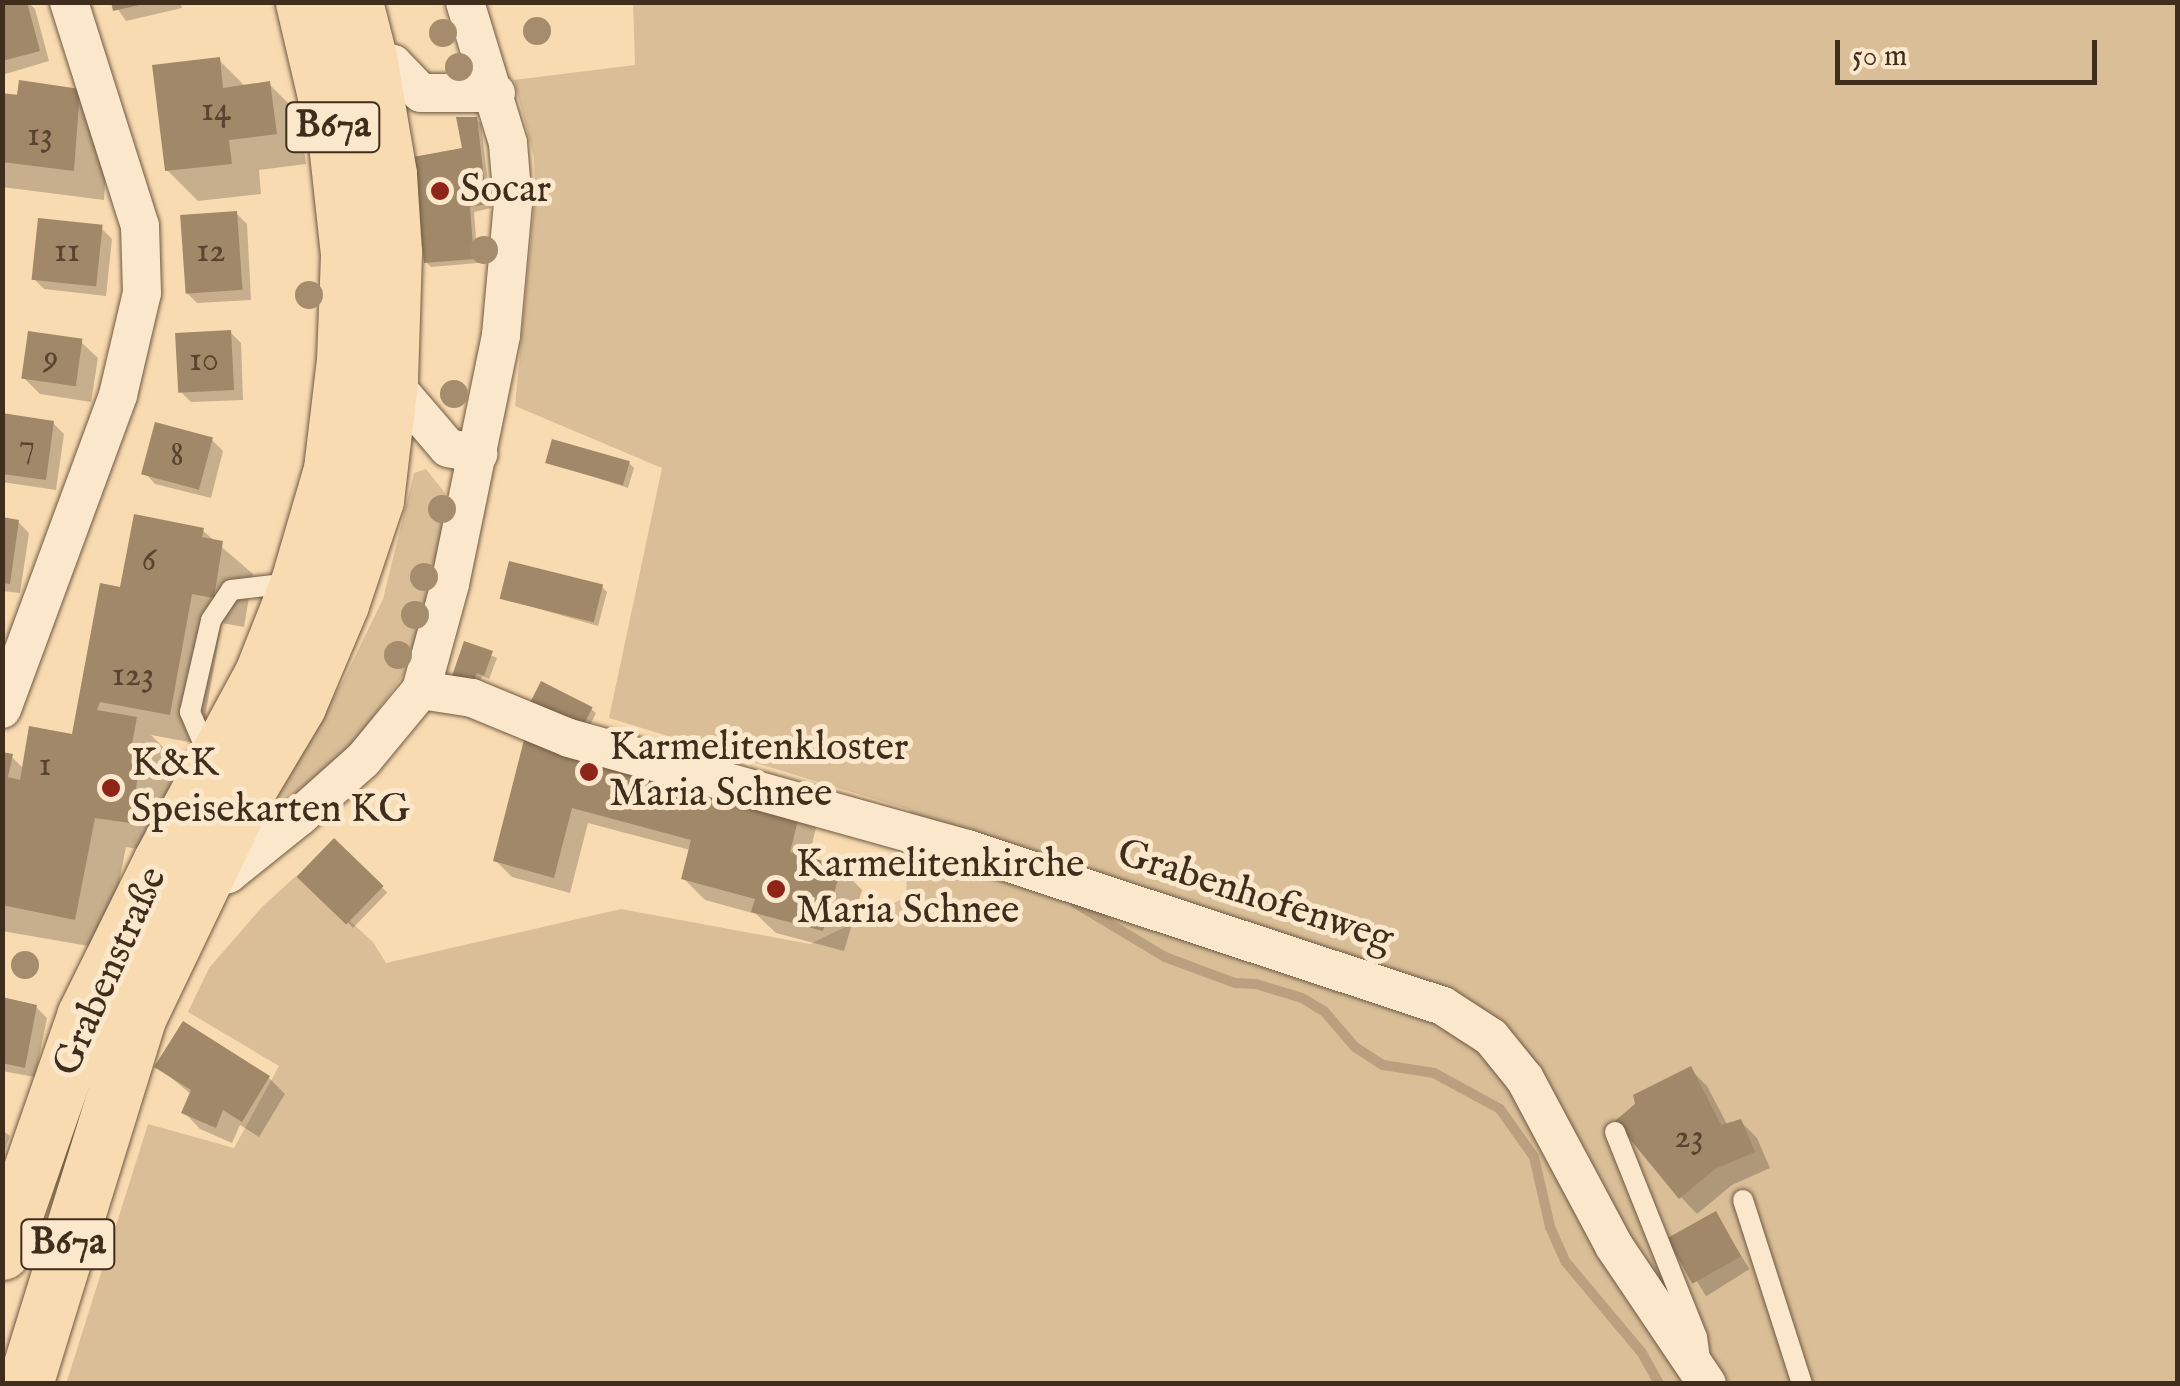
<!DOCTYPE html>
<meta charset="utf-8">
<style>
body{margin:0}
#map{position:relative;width:2180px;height:1386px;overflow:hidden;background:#f9dbb1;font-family:"IM FELL English",serif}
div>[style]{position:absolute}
.green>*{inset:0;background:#dabe98}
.shadow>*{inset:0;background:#0003;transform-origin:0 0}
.stream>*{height:10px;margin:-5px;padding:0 5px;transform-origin:5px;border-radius:5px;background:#baa07e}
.building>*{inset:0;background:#a08869;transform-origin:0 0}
.roads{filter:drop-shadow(0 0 2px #6e5941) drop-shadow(0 0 2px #6e5941)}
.service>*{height:20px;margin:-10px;padding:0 10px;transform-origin:10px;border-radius:10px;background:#fbe8cc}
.minor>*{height:38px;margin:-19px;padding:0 19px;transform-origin:19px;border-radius:19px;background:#fbe8cc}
.primary>*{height:55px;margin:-27.5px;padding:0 27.5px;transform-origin:27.5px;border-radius:27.5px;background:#f9dbb1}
.trees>*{width:28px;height:28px;margin:-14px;border-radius:50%;background:#a48c6d}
.dots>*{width:28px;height:28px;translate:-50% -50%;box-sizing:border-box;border:5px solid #fbe8cc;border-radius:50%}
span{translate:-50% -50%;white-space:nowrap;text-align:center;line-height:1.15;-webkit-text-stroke:10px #fbe8cc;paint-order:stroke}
.number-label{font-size:35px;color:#58442f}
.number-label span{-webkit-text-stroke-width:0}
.shield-label span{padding:2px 8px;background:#fbe8cc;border:2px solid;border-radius:8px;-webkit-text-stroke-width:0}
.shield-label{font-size:38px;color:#402e1c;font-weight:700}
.poi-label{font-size:40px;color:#402e1c}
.left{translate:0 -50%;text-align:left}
.street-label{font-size:40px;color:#402e1c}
.frame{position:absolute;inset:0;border:5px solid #402e1c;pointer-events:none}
.scale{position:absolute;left:1835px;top:40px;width:262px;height:45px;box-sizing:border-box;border:5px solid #402e1c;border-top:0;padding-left:12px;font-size:30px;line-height:35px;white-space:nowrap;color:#402e1c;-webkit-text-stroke:8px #fbe8cc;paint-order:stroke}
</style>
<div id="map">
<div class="green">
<div style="clip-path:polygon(633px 2px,2177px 3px,2177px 1383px,66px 1384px,148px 1124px,234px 1148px,279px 1066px,188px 1012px,209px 968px,262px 907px,296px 876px,346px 925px,350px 921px,373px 942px,386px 963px,621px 909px,810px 944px,906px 897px,910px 810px,609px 718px,662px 468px,515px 406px,535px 195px,534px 158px,514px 80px,635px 65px)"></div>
<div style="clip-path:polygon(426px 469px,445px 493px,447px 522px,437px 576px,404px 674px,347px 753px,250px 841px,344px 679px,383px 599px,414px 473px)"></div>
</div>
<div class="shadow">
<div style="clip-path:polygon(28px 2px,35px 9px,49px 61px,2px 75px,2px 4px)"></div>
<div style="clip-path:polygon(113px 2px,180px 2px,182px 8px,126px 21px)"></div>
<div style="clip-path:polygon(219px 60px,246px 87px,269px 84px,300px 115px,306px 164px,259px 170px,261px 194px,198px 201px,167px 170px)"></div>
<div style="clip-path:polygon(78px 92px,109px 122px,104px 200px,2px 187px,2px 95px)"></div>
<div style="clip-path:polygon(476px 119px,481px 124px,491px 208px,474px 212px,478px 263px,431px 267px,426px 262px)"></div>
<div style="clip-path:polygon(236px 213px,247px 224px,251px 300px,197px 303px,186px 292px)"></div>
<div style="clip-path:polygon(101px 228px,112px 239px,106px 296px,44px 289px,33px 278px)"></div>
<div style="clip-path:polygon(230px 332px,241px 343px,243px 400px,191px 402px,180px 391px)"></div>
<div style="clip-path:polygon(81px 342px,98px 358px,91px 402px,40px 394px,23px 377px)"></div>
<div style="clip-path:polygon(2px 416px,53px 423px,64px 434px,56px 490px,2px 482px)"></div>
<div style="clip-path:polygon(212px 440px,223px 451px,211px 498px,155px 484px,145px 473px)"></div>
<div style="clip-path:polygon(548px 462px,629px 463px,634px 468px,628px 488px)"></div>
<div style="clip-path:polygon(2px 520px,18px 522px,29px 533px,20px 593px,2px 591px)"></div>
<div style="clip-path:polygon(202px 530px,253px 574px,244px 627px,222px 623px,200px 744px,151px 735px,166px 750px,163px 770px,172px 779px,160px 853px,126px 847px,106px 949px,2px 931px,2px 755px,12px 757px,24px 769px,74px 737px,122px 590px)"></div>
<div style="clip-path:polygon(602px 587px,607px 592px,598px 626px,502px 598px)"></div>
<div style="clip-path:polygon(466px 644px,497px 658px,489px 679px,482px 676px,478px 687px,460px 680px)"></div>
<div style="clip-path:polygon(591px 709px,596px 713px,586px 734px,537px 710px)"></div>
<div style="clip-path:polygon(527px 740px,799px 811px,816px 828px,808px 860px,841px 868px,862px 890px,844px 951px,776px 933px,756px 914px,705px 900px,683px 878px,690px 850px,588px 823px,570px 893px,512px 877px,496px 861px)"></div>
<div style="left:334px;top:841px;width:74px;height:49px;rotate:44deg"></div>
<div style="clip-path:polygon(2px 1000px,36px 1007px,47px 1018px,35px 1077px,2px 1071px)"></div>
<div style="clip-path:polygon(158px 1067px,269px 1078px,285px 1094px,259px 1137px,240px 1125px,232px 1143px,200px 1129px,184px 1112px,192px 1095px)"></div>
<div style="clip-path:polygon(1690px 1069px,1707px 1086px,1728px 1126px,1740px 1121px,1757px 1138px,1770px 1168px,1732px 1185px,1697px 1214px,1681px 1197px)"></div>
<div style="clip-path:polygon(2px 1130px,10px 1136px,2px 1158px)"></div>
<div style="left:1715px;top:1214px;width:65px;height:51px;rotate:58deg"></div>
</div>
<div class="stream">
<div style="left:1075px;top:903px;width:105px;rotate:31deg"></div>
<div style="left:1165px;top:957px;width:75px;rotate:20.4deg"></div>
<div style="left:1235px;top:983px;width:21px;rotate:3deg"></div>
<div style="left:1256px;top:984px;width:48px;rotate:16.9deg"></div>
<div style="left:1302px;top:998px;width:26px;rotate:31deg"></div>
<div style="left:1324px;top:1011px;width:48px;rotate:49.3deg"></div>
<div style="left:1355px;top:1047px;width:33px;rotate:33deg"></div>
<div style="left:1383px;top:1065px;width:52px;rotate:8.9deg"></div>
<div style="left:1434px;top:1073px;width:75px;rotate:28.6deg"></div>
<div style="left:1500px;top:1109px;width:59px;rotate:54.7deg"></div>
<div style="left:1534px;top:1157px;width:72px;rotate:77.1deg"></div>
<div style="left:1550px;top:1227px;width:37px;rotate:66deg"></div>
<div style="left:1565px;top:1261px;width:120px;rotate:50.1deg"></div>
<div style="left:1642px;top:1353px;width:35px;rotate:61deg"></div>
</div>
<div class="building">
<div style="clip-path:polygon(2px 2px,27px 2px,40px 51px,2px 61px)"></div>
<div style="clip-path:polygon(111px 2px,144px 2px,144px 4px,113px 11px)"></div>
<div style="clip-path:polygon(220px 57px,223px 88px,270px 81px,277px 134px,229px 140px,232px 164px,165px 171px,152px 65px)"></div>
<div style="clip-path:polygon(19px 80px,80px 89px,74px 171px,2px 162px,2px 93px,17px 95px)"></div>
<div style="clip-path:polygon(456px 117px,477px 117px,487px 204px,470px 207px,474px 259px,424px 263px,413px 157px,462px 148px)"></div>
<div style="left:237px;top:211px;width:79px;height:57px;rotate:86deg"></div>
<div style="left:38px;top:218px;width:65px;height:62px;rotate:6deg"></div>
<div style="left:231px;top:330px;width:60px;height:56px;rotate:87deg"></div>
<div style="left:28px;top:331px;width:55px;height:48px;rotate:8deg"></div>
<div style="clip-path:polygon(2px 413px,54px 421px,46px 480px,2px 474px)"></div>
<div style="left:155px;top:422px;width:60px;height:54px;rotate:15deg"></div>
<div style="left:552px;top:439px;width:81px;height:25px;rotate:16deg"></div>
<div style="clip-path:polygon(134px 514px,204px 528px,202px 537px,223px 541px,214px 598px,192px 594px,170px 715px,100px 702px,97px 710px,137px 717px,132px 744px,143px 746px,130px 823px,95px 818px,75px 920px,2px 905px,2px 752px,13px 754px,8px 777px,20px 780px,29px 726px,72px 734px,100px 583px,120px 587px)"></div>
<div style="clip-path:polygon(2px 517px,19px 520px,10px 584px,2px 583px)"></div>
<div style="left:509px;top:561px;width:97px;height:39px;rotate:14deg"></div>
<div style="clip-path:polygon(464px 641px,493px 651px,484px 676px,477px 673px,473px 684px,452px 676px)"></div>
<div style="left:541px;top:681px;width:58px;height:28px;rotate:27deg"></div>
<div style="clip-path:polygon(525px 736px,801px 809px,790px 852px,842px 866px,823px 931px,751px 912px,755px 899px,681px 879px,691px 840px,572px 808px,554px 878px,493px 861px)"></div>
<div style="left:334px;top:838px;width:69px;height:54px;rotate:44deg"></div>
<div style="clip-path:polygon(2px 997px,37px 1005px,25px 1068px,2px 1063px)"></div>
<div style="clip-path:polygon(183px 1021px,270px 1076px,242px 1122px,223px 1110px,216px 1128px,181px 1113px,191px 1090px,154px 1067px)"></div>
<div style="clip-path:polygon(1691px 1066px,1721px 1125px,1741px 1119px,1755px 1152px,1715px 1169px,1679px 1199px,1615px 1121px,1635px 1104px,1633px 1095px)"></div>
<div style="left:1716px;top:1211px;width:52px;height:56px;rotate:61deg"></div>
</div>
<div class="roads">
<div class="service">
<div style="left:208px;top:754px;width:46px;rotate:-113.2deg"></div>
<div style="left:190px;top:712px;width:94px;rotate:-77.1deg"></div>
<div style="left:211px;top:620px;width:36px;rotate:-56deg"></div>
<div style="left:231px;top:590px;width:60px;rotate:-6.7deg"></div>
<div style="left:1615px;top:1132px;width:221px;rotate:68.2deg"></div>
<div style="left:1697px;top:1337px;width:22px;rotate:82deg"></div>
<div style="left:1743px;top:1200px;width:193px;rotate:72.2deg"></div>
</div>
<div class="minor">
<div style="left:369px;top:57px;width:25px;rotate:16deg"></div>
<div style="left:393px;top:64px;width:40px;rotate:46deg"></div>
<div style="left:421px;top:93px;width:75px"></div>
<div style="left:379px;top:375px;width:12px;rotate:24deg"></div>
<div style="left:390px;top:380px;width:89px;rotate:49.5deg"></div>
<div style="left:448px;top:448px;width:31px;rotate:11deg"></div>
<div style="left:421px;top:690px;width:52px;rotate:8.9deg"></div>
<div style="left:472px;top:698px;width:105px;rotate:22.4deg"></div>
<div style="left:569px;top:738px;width:413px;rotate:15.6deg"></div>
<div style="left:967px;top:849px;width:501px;rotate:18.25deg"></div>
<div style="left:1443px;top:1006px;width:57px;rotate:32.9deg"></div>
<div style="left:1491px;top:1037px;width:54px;rotate:51deg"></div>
<div style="left:1525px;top:1079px;width:189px;rotate:61.9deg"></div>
<div style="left:1614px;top:1246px;width:166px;rotate:56deg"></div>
<div style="left:2px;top:709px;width:335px;rotate:-69.7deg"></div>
<div style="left:118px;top:395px;width:105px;rotate:-76.8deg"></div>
<div style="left:142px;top:293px;width:67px;rotate:-91.7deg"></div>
<div style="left:140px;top:226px;width:235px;rotate:-107.6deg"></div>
<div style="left:203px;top:883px;width:27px;rotate:-20deg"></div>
<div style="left:228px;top:874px;width:91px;rotate:-38.8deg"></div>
<div style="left:299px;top:817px;width:86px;rotate:-41.7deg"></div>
<div style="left:363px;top:760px;width:91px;rotate:-50.4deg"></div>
<div style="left:421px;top:690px;width:110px;rotate:-74.7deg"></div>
<div style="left:450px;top:584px;width:254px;rotate:-78.4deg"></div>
<div style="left:501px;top:335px;width:133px;rotate:-84.8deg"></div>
<div style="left:513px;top:203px;width:60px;rotate:-94.8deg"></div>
<div style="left:508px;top:143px;width:147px;rotate:-107deg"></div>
</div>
<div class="primary">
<div style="left:2px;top:1252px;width:250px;rotate:-70.8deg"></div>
<div style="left:84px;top:1016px;width:172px;rotate:-63.7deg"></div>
<div style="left:160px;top:862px;width:215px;rotate:-61.6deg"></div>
<div style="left:262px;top:673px;width:98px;rotate:-68.4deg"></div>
<div style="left:298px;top:582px;width:118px;rotate:-73.7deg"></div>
<div style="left:331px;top:469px;width:110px;rotate:-83.2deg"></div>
<div style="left:344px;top:360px;width:106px;rotate:-87.8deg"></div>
<div style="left:348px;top:254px;width:112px;rotate:-96.2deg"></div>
<div style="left:336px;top:143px;width:145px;rotate:-103.2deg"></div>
<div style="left:25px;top:1384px;width:385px;rotate:-72.8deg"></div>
<div style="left:139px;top:1016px;width:245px;rotate:-64.4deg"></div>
<div style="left:245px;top:795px;width:104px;rotate:-59.2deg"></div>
<div style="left:298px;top:706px;width:111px;rotate:-67.1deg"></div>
<div style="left:341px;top:604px;width:110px;rotate:-71.4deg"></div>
<div style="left:376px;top:500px;width:121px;rotate:-83.3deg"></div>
<div style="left:390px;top:380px;width:128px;rotate:-88.2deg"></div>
<div style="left:394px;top:252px;width:78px;rotate:-93.7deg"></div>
<div style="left:389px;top:174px;width:119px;rotate:-99.7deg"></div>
<div style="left:369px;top:57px;width:57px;rotate:-104.3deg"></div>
</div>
</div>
<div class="trees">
<div style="left:537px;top:31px"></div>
<div style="left:443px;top:33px"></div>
<div style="left:459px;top:67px"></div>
<div style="left:484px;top:250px"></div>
<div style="left:309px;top:295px"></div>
<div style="left:454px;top:394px"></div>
<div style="left:442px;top:509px"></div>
<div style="left:424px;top:577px"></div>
<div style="left:415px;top:615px"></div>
<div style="left:398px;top:655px"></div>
<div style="left:25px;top:965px"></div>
</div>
<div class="dots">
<div style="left:440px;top:191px;background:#8f2418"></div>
<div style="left:589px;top:772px;background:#8f2418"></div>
<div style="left:111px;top:788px;background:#8f2418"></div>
<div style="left:776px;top:889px;background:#8f2418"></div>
</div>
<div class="number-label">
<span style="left:216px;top:111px">14</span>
<span style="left:40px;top:136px">13</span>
<span style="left:67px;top:252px">11</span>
<span style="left:211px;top:252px">12</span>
<span style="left:51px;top:359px">9</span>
<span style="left:204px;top:361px">10</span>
<span style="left:27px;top:447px">7</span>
<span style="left:177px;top:456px">8</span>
<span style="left:149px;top:561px">6</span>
<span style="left:133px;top:676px">123</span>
<span style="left:45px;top:766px">1</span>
<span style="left:1689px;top:1138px">23</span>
</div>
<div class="shield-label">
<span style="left:333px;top:127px">B67a</span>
<span style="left:68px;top:1244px">B67a</span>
</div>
<div class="poi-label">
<span class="left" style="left:460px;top:191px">Socar</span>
<span class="left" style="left:609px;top:772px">Karmelitenkloster<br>Maria Schnee</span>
<span class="left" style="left:131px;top:788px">K&amp;K<br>Speisekarten KG</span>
<span class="left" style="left:796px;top:889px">Karmelitenkirche<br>Maria Schnee</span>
</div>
<div class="street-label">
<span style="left:1255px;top:897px;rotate:18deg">Grabenhofenweg</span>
<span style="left:111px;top:972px;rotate:-66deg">Grabenstraße</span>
</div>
<div class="frame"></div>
<div class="scale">50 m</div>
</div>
